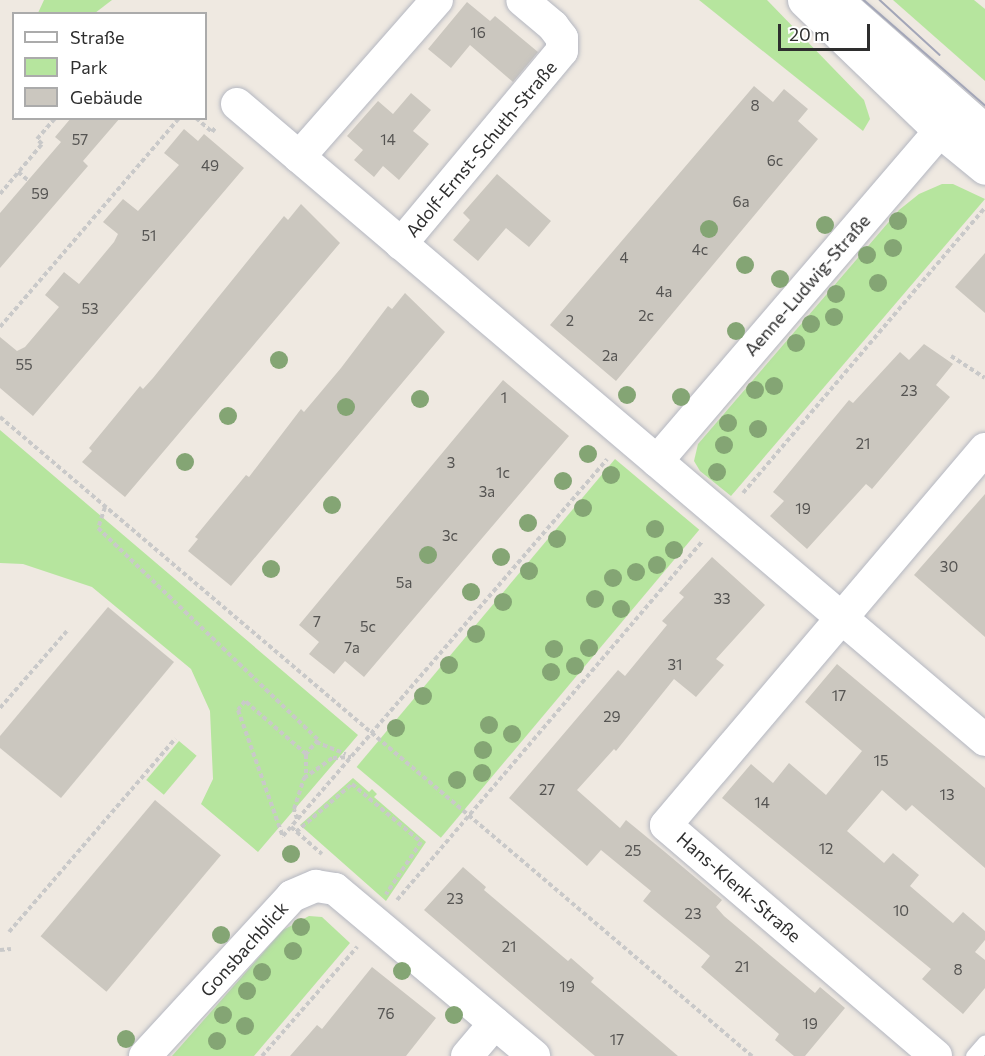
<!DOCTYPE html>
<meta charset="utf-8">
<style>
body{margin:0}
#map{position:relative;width:985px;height:1056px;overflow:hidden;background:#efe9e1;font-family:Commissioner,sans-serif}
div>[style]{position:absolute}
.green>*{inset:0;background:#b6e59e;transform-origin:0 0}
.building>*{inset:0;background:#cbc7bf;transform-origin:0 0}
.path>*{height:4px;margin-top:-2px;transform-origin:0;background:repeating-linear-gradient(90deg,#c9c9c9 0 4.5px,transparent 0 7.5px)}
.roads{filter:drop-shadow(0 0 2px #b4b7c1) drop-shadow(0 0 2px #b4b7c1)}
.lane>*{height:15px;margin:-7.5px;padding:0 7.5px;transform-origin:7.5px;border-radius:7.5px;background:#fff}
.street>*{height:32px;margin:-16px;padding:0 16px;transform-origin:16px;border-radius:16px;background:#fff}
.secondary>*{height:33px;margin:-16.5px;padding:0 16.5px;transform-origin:16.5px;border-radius:16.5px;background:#fff}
.tram>*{height:1.5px;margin:-0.75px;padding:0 0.75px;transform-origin:0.75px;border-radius:0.75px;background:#a3a6b8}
.trees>*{width:18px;height:18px;margin:-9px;border-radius:50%;background:#84a574}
span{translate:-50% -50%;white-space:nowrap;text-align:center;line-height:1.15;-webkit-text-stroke:4.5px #fff;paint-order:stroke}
.number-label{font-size:15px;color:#555452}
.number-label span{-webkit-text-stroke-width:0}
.street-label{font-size:18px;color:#2e2e2e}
.legend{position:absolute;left:12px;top:12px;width:195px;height:108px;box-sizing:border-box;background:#fff;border:2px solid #ababab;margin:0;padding:8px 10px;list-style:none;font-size:18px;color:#2e2e2e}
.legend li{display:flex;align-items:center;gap:12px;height:30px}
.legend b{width:30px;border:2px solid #ababab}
.scale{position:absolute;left:778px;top:24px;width:92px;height:27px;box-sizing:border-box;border:3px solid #2e2e2e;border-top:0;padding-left:8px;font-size:18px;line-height:21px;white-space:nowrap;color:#2e2e2e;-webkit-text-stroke:4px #fff;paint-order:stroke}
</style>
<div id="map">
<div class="green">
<div style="clip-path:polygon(44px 0,112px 0,95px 13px,38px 13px)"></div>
<div style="clip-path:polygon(699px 0,767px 0,864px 100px,870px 119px,863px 131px)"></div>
<div style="clip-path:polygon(893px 0,974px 0,985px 9px,985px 81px)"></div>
<div style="clip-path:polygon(942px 184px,953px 184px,985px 199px,731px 496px,700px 471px,694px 461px,698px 444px,899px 210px,919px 194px)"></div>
<div style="clip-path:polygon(0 430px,358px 735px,258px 852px,201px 804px,213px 779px,210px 711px,191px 669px,92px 587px,23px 564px,0 563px)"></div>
<div style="left:615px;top:459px;width:110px;height:402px;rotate:40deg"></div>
<div style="left:179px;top:741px;width:23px;height:51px;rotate:40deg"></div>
<div style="clip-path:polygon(353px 778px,369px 792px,372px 789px,377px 794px,374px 797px,426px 842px,386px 901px,300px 825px)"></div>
<div style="clip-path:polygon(309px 916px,322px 917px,350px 943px,254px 1056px,172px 1056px,283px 930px)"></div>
</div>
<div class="building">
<div style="clip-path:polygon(467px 2px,490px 21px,495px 16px,538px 52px,513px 82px,470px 45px,451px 68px,428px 49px)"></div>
<div style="clip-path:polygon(754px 86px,773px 102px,784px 89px,808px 109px,798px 121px,818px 139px,616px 381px,550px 325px)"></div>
<div style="clip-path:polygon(411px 93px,431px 110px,413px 131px,429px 144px,399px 180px,383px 166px,374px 177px,354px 160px,363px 150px,347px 136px,378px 101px,393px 114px)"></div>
<div style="clip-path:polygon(71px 118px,120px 118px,83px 161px,88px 166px,0 268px,0 213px,61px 142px,55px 137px)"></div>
<div style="clip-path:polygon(184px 129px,198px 141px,204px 134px,244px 168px,33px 416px,0 388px,0 337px,17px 351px,25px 347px,59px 307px,45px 295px,64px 272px,79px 284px,114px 242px,118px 234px,103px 222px,123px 199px,138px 211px,179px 165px,164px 153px)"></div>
<div style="clip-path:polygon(497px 174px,551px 221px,529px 247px,506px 228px,478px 261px,453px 240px,470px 220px,463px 213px)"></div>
<div style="clip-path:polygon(301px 204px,340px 243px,125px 497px,82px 462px,92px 451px,89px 448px,140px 386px,143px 389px,153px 378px,284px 216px,288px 220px)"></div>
<div style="clip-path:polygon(985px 253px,985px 313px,955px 287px)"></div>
<div style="clip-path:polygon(405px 293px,445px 332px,231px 586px,188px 551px,198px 539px,195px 537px,246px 475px,249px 477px,301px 409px,304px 412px,341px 368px,388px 306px,392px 309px)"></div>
<div style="clip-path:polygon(924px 344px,953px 364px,936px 385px,950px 397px,872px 489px,866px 484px,807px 549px,770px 516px,784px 501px,773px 492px,849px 400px,853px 403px,900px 352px,909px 360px)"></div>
<div style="clip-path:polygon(503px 380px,569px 436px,364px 677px,345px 661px,334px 674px,309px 654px,319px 642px,299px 625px)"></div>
<div style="clip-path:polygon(985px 494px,985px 637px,914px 575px)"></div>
<div style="clip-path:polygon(712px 557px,765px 605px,716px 659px,724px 665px,696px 697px,674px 679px,616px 751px,614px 749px,577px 790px,620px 828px,626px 820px,665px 852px,722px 900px,716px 907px,724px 916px,815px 993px,820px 987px,845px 1008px,805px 1056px,794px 1056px,775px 1040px,779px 1034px,701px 967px,710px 956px,643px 901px,651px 891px,601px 850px,587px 866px,509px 798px,618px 670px,625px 676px,667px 625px,662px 621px,684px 597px,679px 593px)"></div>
<div style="clip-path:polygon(108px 607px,174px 662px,61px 798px,0 748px,0 736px)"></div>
<div style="clip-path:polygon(837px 664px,985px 788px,985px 868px,912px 805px,906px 811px,882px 790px,847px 831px,884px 863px,893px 853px,919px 875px,910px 886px,953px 923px,963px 912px,985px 931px,985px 940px,975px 952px,985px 960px,985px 988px,963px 1014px,922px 979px,931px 969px,722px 798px,751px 764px,773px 783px,789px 763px,826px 795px,862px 751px,805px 702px)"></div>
<div style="left:155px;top:800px;width:86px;height:178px;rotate:40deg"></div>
<div style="clip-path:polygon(463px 867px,486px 887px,484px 890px,568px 961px,571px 958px,594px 978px,591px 982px,678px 1056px,595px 1056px,424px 910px)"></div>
<div style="clip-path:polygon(372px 967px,436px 1018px,406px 1056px,290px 1056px,317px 1025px,322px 1029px)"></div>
</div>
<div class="path">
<div style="left:196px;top:118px;width:21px;rotate:41deg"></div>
<div style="left:212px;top:132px;width:6px;rotate:-51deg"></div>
<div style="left:18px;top:172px;width:13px;rotate:39deg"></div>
<div style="left:0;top:194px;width:65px;rotate:-50deg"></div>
<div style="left:42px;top:144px;width:7px;rotate:-135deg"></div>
<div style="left:37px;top:139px;width:28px;rotate:-49deg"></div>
<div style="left:0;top:327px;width:275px;rotate:-49.4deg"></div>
<div style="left:951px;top:356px;width:40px;rotate:32.9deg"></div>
<div style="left:0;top:417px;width:987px;rotate:40.36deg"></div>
<div style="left:743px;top:493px;width:374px;rotate:-49.7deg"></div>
<div style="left:105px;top:507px;width:22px;rotate:108deg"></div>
<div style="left:98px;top:528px;width:306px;rotate:43.9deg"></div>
<div style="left:318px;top:740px;width:18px;rotate:131deg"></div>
<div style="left:306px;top:754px;width:81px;rotate:-139deg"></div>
<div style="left:245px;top:701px;width:11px;rotate:128deg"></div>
<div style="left:238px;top:710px;width:135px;rotate:70.5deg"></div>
<div style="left:0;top:708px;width:102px;rotate:-49deg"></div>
<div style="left:316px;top:742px;width:32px;rotate:22deg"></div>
<div style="left:306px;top:754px;width:22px;rotate:90deg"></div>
<div style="left:297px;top:819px;width:10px;rotate:-107deg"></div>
<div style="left:294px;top:809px;width:33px;rotate:-72deg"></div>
<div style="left:304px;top:778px;width:35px;rotate:-35deg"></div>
<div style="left:333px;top:758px;width:18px;rotate:-3deg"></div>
<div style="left:291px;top:827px;width:41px;rotate:41.1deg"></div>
<div style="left:296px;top:832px;width:74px;rotate:-40.6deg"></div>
<div style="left:352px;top:784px;width:90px;rotate:40deg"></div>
<div style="left:421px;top:842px;width:63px;rotate:123.9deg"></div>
<div style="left:283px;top:836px;width:497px;rotate:-49.3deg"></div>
<div style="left:397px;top:900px;width:472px;rotate:-49.6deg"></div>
<div style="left:9px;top:932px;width:255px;rotate:-49.3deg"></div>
<div style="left:0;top:950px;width:11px;rotate:-5deg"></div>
<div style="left:262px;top:1056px;width:145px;rotate:-48.9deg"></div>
</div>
<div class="roads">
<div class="lane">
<div style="left:973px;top:1056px;width:18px;rotate:-49deg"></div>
</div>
<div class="street">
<div style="left:237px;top:104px;width:982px;rotate:40.37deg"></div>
<div style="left:299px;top:157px;width:209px;rotate:-48.7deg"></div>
<div style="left:401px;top:244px;width:251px;rotate:-50.2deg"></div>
<div style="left:562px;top:51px;width:13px;rotate:-90deg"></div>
<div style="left:562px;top:38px;width:15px;rotate:-127deg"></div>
<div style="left:553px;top:26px;width:40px;rotate:-140deg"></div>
<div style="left:657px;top:461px;width:462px;rotate:-49.4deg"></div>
<div style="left:145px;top:1056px;width:217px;rotate:-47.4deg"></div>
<div style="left:292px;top:896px;width:26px;rotate:-23deg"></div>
<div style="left:316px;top:886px;width:19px;rotate:9deg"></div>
<div style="left:335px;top:889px;width:260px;rotate:40deg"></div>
<div style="left:467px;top:1056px;width:43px;rotate:-49.7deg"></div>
<div style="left:936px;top:1056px;width:355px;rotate:-139.5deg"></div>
<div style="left:666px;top:825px;width:493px;rotate:-49.7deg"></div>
</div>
<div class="secondary">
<div style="left:804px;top:0;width:189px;rotate:43.9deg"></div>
<div style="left:940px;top:131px;width:58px;rotate:39.4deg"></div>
<div style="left:836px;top:0;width:198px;rotate:41.3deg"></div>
</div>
</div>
<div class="tram">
<div style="left:864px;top:0;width:160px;rotate:41deg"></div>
<div style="left:880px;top:0;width:81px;rotate:42.5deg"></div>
</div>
<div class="trees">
<div style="left:898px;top:221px"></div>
<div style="left:825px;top:225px"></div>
<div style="left:709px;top:229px"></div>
<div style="left:893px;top:248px"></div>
<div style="left:867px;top:255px"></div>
<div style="left:745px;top:265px"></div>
<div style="left:780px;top:279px"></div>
<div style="left:878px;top:283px"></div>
<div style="left:836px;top:294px"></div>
<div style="left:834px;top:317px"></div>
<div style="left:811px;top:324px"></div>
<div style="left:736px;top:331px"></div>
<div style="left:796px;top:343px"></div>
<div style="left:279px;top:360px"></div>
<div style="left:774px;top:386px"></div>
<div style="left:755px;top:390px"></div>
<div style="left:627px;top:395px"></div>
<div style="left:681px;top:397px"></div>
<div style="left:420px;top:399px"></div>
<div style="left:346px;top:407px"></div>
<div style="left:228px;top:416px"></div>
<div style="left:728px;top:423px"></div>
<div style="left:758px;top:429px"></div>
<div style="left:724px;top:445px"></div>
<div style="left:588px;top:454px"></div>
<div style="left:185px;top:462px"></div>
<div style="left:717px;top:472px"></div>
<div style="left:611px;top:475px"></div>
<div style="left:563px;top:481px"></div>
<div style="left:332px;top:505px"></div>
<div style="left:583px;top:508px"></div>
<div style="left:528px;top:523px"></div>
<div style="left:655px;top:529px"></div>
<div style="left:557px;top:539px"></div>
<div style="left:674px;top:550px"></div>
<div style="left:428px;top:555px"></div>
<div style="left:501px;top:557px"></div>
<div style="left:657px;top:565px"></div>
<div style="left:271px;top:569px"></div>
<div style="left:529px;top:571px"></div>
<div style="left:636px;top:572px"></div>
<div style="left:613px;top:578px"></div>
<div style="left:471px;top:592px"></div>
<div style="left:595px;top:599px"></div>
<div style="left:503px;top:602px"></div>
<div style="left:621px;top:609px"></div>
<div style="left:476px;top:634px"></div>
<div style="left:589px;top:648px"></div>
<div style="left:554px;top:649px"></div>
<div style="left:449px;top:665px"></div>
<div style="left:575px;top:666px"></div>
<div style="left:551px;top:672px"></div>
<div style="left:423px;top:696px"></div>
<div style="left:489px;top:725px"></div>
<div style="left:396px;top:728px"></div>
<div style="left:512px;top:734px"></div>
<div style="left:483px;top:750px"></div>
<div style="left:482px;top:773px"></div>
<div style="left:457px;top:780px"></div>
<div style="left:291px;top:854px"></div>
<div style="left:301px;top:927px"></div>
<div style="left:221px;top:935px"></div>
<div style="left:293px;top:951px"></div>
<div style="left:402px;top:971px"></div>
<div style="left:262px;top:972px"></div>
<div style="left:247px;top:991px"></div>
<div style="left:223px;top:1015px"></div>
<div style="left:454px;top:1015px"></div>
<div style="left:245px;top:1026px"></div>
<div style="left:126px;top:1039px"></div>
<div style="left:217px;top:1041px"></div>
</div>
<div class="number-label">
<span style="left:478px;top:33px">16</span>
<span style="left:755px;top:106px">8</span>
<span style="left:80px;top:140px">57</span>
<span style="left:388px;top:140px">14</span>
<span style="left:775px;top:161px">6c</span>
<span style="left:210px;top:166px">49</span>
<span style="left:40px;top:194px">59</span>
<span style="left:741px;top:202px">6a</span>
<span style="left:149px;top:236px">51</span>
<span style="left:700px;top:250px">4c</span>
<span style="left:624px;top:258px">4</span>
<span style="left:664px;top:292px">4a</span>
<span style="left:90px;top:309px">53</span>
<span style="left:646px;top:316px">2c</span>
<span style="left:570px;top:321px">2</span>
<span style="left:610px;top:356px">2a</span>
<span style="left:24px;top:365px">55</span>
<span style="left:909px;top:391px">23</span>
<span style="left:504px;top:398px">1</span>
<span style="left:863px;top:444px">21</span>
<span style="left:451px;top:463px">3</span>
<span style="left:503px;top:473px">1c</span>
<span style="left:487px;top:492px">3a</span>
<span style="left:803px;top:509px">19</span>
<span style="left:450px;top:536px">3c</span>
<span style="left:949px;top:567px">30</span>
<span style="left:404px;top:583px">5a</span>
<span style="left:722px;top:599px">33</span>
<span style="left:317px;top:622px">7</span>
<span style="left:368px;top:627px">5c</span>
<span style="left:352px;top:648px">7a</span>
<span style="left:675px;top:665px">31</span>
<span style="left:839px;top:696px">17</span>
<span style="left:612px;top:717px">29</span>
<span style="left:881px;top:761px">15</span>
<span style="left:547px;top:790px">27</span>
<span style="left:947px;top:795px">13</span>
<span style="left:762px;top:803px">14</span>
<span style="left:826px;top:849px">12</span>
<span style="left:633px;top:851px">25</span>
<span style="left:455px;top:899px">23</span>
<span style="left:901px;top:911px">10</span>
<span style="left:693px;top:914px">23</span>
<span style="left:509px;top:947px">21</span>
<span style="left:742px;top:967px">21</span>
<span style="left:958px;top:970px">8</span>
<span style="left:567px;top:987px">19</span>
<span style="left:386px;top:1014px">76</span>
<span style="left:810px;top:1024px">19</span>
<span style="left:617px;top:1040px">17</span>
</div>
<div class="street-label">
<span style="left:481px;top:149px;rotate:-50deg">Adolf-Ernst-Schuth-Straße</span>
<span style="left:807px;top:285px;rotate:-49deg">Aenne-Ludwig-Straße</span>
<span style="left:739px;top:887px;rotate:41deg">Hans-Klenk-Straße</span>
<span style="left:244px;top:949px;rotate:-48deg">Gonsbachblick</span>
</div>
<ul class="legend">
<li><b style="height:8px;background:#fff"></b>Straße</li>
<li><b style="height:16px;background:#b6e59e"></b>Park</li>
<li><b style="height:16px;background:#cbc7bf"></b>Gebäude</li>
</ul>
<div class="scale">20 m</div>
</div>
